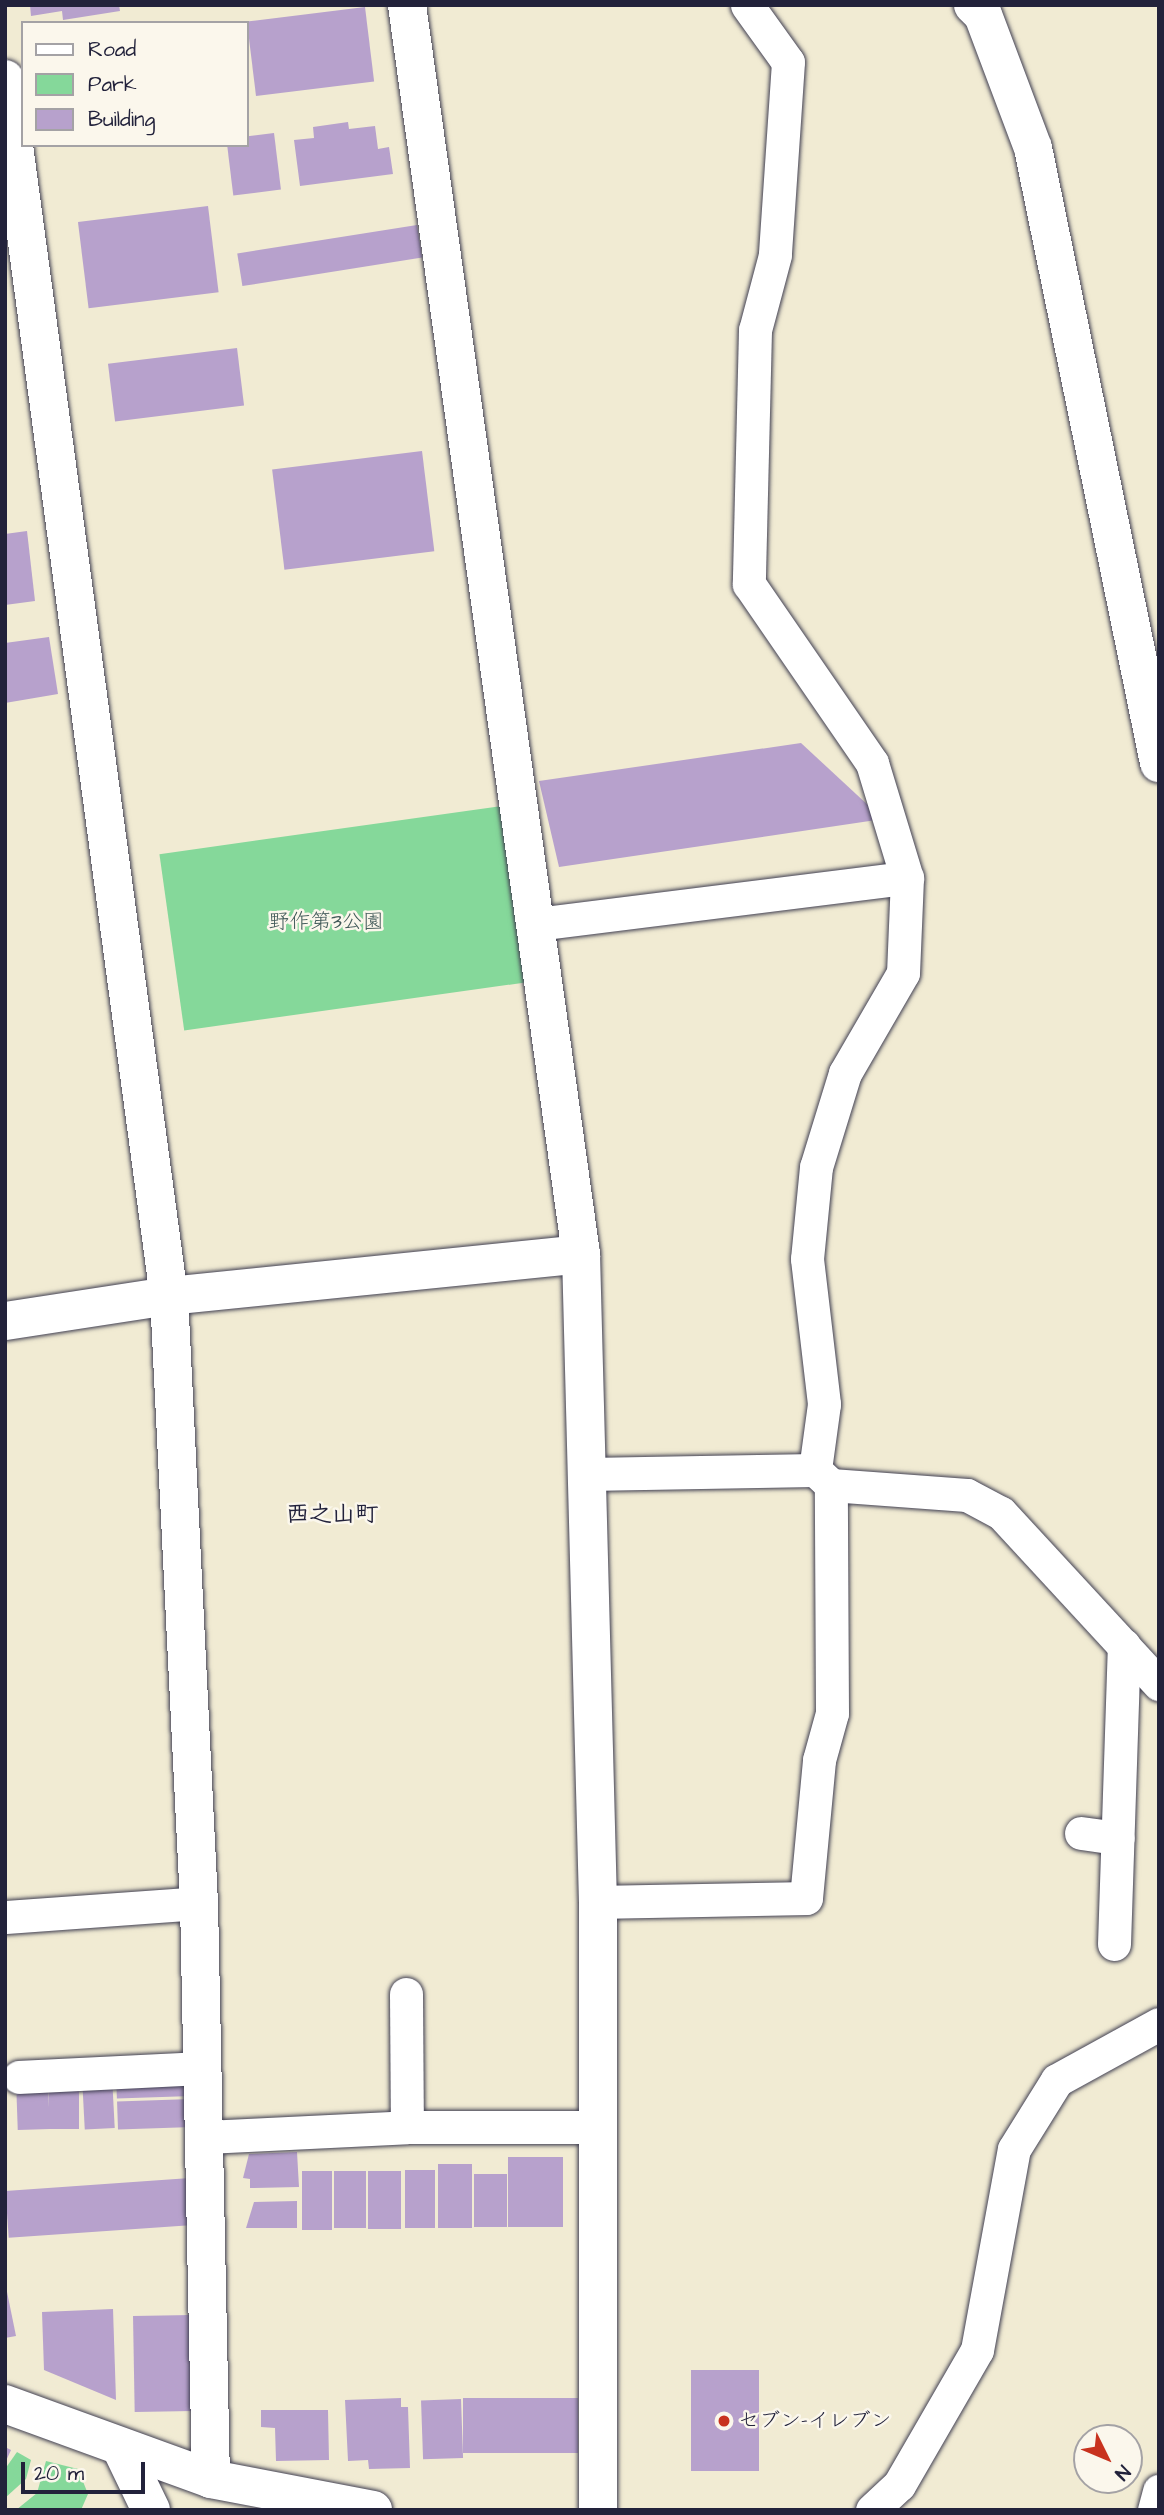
<!DOCTYPE html>
<meta charset="utf-8">
<style>
body{margin:0}
#map{position:relative;width:1164px;height:2515px;overflow:hidden;background:#f1ebd3;font-family:"Architects Daughter","Klee One",sans-serif}
div>[style]{position:absolute}
.green>*{inset:0;background:#85d89a;transform-origin:0 0}
.building>*{inset:0;background:#b7a1cc;transform-origin:0 0}
.roads{filter:drop-shadow(0 0 2px #414052) drop-shadow(0 0 2px #414052)}
.minor>*{height:33px;margin:-16.5px;padding:0 16.5px;transform-origin:16.5px;border-radius:16.5px;background:#fff}
.tertiary>*{height:38px;margin:-19px;padding:0 19px;transform-origin:19px;border-radius:19px;background:#fff}
.dots>*{width:19px;height:19px;translate:-50% -50%;box-sizing:border-box;border:4px solid #fbf7ec;border-radius:50%}
span{translate:-50% -50%;white-space:nowrap;text-align:center;line-height:1.15;-webkit-text-stroke:5px #fbf7ec;paint-order:stroke}
.park-label{font-size:21px;color:#405958}
.poi-label{font-size:21px;color:#22223b}
.left{translate:0 -50%;text-align:left}
.neighbourhood-label{font-size:23px;color:#22223b;font-weight:700}
.frame{position:absolute;inset:0;border:7px solid #22223b;pointer-events:none}
.legend{position:absolute;left:21px;top:21px;width:228px;height:126px;box-sizing:border-box;background:#fbf7ec;border:2px solid #a4a2a5;margin:0;padding:9px 12px;list-style:none;font-size:21px;color:#22223b}
.legend li{display:flex;align-items:center;gap:14px;height:35px}
.legend b{width:35px;border:2px solid #a4a2a5}
.north{position:absolute;left:1073px;top:2424px;width:70px;height:70px;box-sizing:border-box;background:#fbf7ec;border:2px solid #a4a2a5;border-radius:50%;rotate:133deg;font-size:19px;font-weight:700;line-height:28px;text-align:center;color:#22223b}
.north::after{content:'';display:block;margin:auto;width:24px;height:32px;background:#c8321e;clip-path:polygon(50% 0,100% 100%,50% 72%,0 100%)}
.scale{position:absolute;left:21px;top:2462px;width:124px;height:32px;box-sizing:border-box;border:4px solid #22223b;border-top:0;padding-left:9px;font-size:21px;line-height:24px;white-space:nowrap;color:#22223b;-webkit-text-stroke:5px #fbf7ec;paint-order:stroke}
</style>
<div id="map">
<div class="green">
<div style="left:509px;top:805px;width:178px;height:353px;rotate:82deg"></div>
<div style="clip-path:polygon(17px 2452px,31px 2460px,26px 2479px,5px 2498px,5px 2469px)"></div>
<div style="clip-path:polygon(46px 2461px,78px 2469px,88px 2494px,81px 2510px,16px 2510px,37px 2493px)"></div>
</div>
<div class="building">
<div style="clip-path:polygon(30px 5px,119px 5px,120px 11px,63px 20px,62px 11px,31px 16px)"></div>
<div style="left:365px;top:7px;width:75px;height:119px;rotate:83deg"></div>
<div style="clip-path:polygon(348px 122px,349px 129px,375px 126px,378px 149px,389px 147px,393px 174px,300px 186px,294px 140px,314px 138px,313px 127px)"></div>
<div style="left:274px;top:133px;width:57px;height:48px;rotate:83deg"></div>
<div style="left:208px;top:206px;width:87px;height:131px;rotate:83deg"></div>
<div style="left:417px;top:225px;width:33px;height:182px;rotate:81deg"></div>
<div style="left:237px;top:348px;width:58px;height:130px;rotate:83deg"></div>
<div style="left:422px;top:451px;width:101px;height:151px;rotate:83deg"></div>
<div style="clip-path:polygon(27px 531px,35px 601px,5px 605px,5px 534px)"></div>
<div style="clip-path:polygon(49px 637px,58px 694px,5px 703px,5px 643px)"></div>
<div style="clip-path:polygon(801px 743px,883px 819px,559px 867px,539px 781px)"></div>
<div style="left:191px;top:2072px;width:24px;height:75px;rotate:88deg"></div>
<div style="left:112px;top:2076px;width:52px;height:30px;rotate:87deg"></div>
<div style="left:48px;top:2079px;width:50px;height:32px;rotate:88deg"></div>
<div style="left:49px;top:2079px;width:30px;height:50px"></div>
<div style="left:192px;top:2099px;width:28px;height:75px;rotate:88deg"></div>
<div style="clip-path:polygon(297px 2152px,299px 2187px,250px 2188px,250px 2179px,243px 2178px,249px 2154px)"></div>
<div style="left:508px;top:2157px;width:55px;height:70px"></div>
<div style="left:438px;top:2164px;width:34px;height:64px"></div>
<div style="left:405px;top:2170px;width:30px;height:58px"></div>
<div style="left:302px;top:2171px;width:30px;height:59px"></div>
<div style="left:334px;top:2171px;width:32px;height:57px"></div>
<div style="left:368px;top:2171px;width:33px;height:58px"></div>
<div style="left:474px;top:2174px;width:33px;height:53px"></div>
<div style="left:190px;top:2178px;width:47px;height:185px;rotate:86deg"></div>
<div style="clip-path:polygon(297px 2201px,297px 2228px,246px 2228px,254px 2202px)"></div>
<div style="clip-path:polygon(5px 2282px,16px 2336px,5px 2338px)"></div>
<div style="clip-path:polygon(113px 2309px,116px 2400px,44px 2370px,42px 2312px)"></div>
<div style="left:191px;top:2315px;width:96px;height:58px;rotate:89deg"></div>
<div style="left:691px;top:2370px;width:68px;height:101px"></div>
<div style="clip-path:polygon(401px 2398px,401px 2407px,408px 2407px,410px 2468px,369px 2469px,368px 2460px,348px 2461px,345px 2400px)"></div>
<div style="left:463px;top:2398px;width:115px;height:55px"></div>
<div style="left:461px;top:2399px;width:59px;height:40px;rotate:88deg"></div>
<div style="clip-path:polygon(261px 2410px,328px 2410px,329px 2460px,276px 2461px,275px 2428px,261px 2427px)"></div>
<div style="clip-path:polygon(5px 2447px,11px 2450px,5px 2463px)"></div>
</div>
<div class="roads">
<div class="minor">
<div style="left:747px;top:5px;width:70px;rotate:54.3deg"></div>
<div style="left:788px;top:62px;width:193px;rotate:93.9deg"></div>
<div style="left:775px;top:255px;width:78px;rotate:104.9deg"></div>
<div style="left:755px;top:330px;width:254px;rotate:91.4deg"></div>
<div style="left:749px;top:584px;width:217px;rotate:55.5deg"></div>
<div style="left:872px;top:763px;width:120px;rotate:73.1deg"></div>
<div style="left:907px;top:878px;width:95px;rotate:92.4deg"></div>
<div style="left:903px;top:973px;width:116px;rotate:120.1deg"></div>
<div style="left:845px;top:1073px;width:98px;rotate:107.1deg"></div>
<div style="left:816px;top:1167px;width:92px;rotate:95.6deg"></div>
<div style="left:807px;top:1259px;width:146px;rotate:83.3deg"></div>
<div style="left:824px;top:1404px;width:67px;rotate:97.8deg"></div>
<div style="left:536px;top:924px;width:374px;rotate:-7.1deg"></div>
<div style="left:587px;top:1474px;width:228px;rotate:-1deg"></div>
<div style="left:815px;top:1470px;width:22px;rotate:43deg"></div>
<div style="left:831px;top:1485px;width:136px;rotate:4.2deg"></div>
<div style="left:967px;top:1495px;width:38px;rotate:28deg"></div>
<div style="left:1001px;top:1513px;width:233px;rotate:47.3deg"></div>
<div style="left:1081px;top:1833px;width:37px;rotate:8deg"></div>
<div style="left:598px;top:1902px;width:208px;rotate:-1.1deg"></div>
<div style="left:806px;top:1898px;width:139px;rotate:-84.6deg"></div>
<div style="left:819px;top:1760px;width:49px;rotate:-74.5deg"></div>
<div style="left:832px;top:1713px;width:228px;rotate:-90.3deg"></div>
<div style="left:5px;top:1917px;width:195px;rotate:-4.1deg"></div>
<div style="left:1114px;top:1944px;width:299px;rotate:-88.1deg"></div>
<div style="left:406px;top:1994px;width:133px;rotate:89.6deg"></div>
<div style="left:19px;top:2077px;width:182px;rotate:-2.8deg"></div>
<div style="left:206px;top:2137px;width:201px;rotate:-2.8deg"></div>
<div style="left:407px;top:2127px;width:187px"></div>
<div style="left:872px;top:2510px;width:37px;rotate:-43deg"></div>
<div style="left:899px;top:2485px;width:156px;rotate:-60deg"></div>
<div style="left:977px;top:2350px;width:204px;rotate:-79.6deg"></div>
<div style="left:1014px;top:2149px;width:81px;rotate:-58.1deg"></div>
<div style="left:1057px;top:2080px;width:116px;rotate:-28.8deg"></div>
<div style="left:1154px;top:2510px;width:20px;rotate:-75deg"></div>
</div>
<div class="tertiary">
<div style="left:407px;top:5px;width:1261px;rotate:82.07deg"></div>
<div style="left:581px;top:1254px;width:648px;rotate:88.5deg"></div>
<div style="left:598px;top:1902px;width:608px;rotate:90deg"></div>
<div style="left:973px;top:5px;width:14px;rotate:45deg"></div>
<div style="left:983px;top:15px;width:142px;rotate:69.4deg"></div>
<div style="left:1033px;top:148px;width:628px;rotate:78.42deg"></div>
<div style="left:5px;top:79px;width:1228px;rotate:82.33deg"></div>
<div style="left:169px;top:1296px;width:608px;rotate:87.17deg"></div>
<div style="left:199px;top:1903px;width:576px;rotate:88.81deg"></div>
<div style="left:5px;top:1321px;width:166px;rotate:-8.7deg"></div>
<div style="left:169px;top:1296px;width:414px;rotate:-5.8deg"></div>
<div style="left:5px;top:2404px;width:219px;rotate:20deg"></div>
<div style="left:211px;top:2479px;width:165px;rotate:10.8deg"></div>
<div style="left:121px;top:2448px;width:69px;rotate:64.2deg"></div>
</div>
</div>
<div class="dots">
<div style="left:724px;top:2421px;background:#c8321e"></div>
</div>
<div class="park-label">
<span style="left:326px;top:922px">野作第3公園</span>
</div>
<div class="poi-label">
<span class="left" style="left:738px;top:2421px">セブン-イレブン</span>
</div>
<div class="neighbourhood-label">
<span style="left:332px;top:1514px">西之山町</span>
</div>
<div class="frame"></div>
<ul class="legend">
<li><b style="height:9px;background:#fff"></b>Road</li>
<li><b style="height:19px;background:#85d89a"></b>Park</li>
<li><b style="height:19px;background:#b7a1cc"></b>Building</li>
</ul>
<div class="north">N</div>
<div class="scale">20 m</div>
</div>
